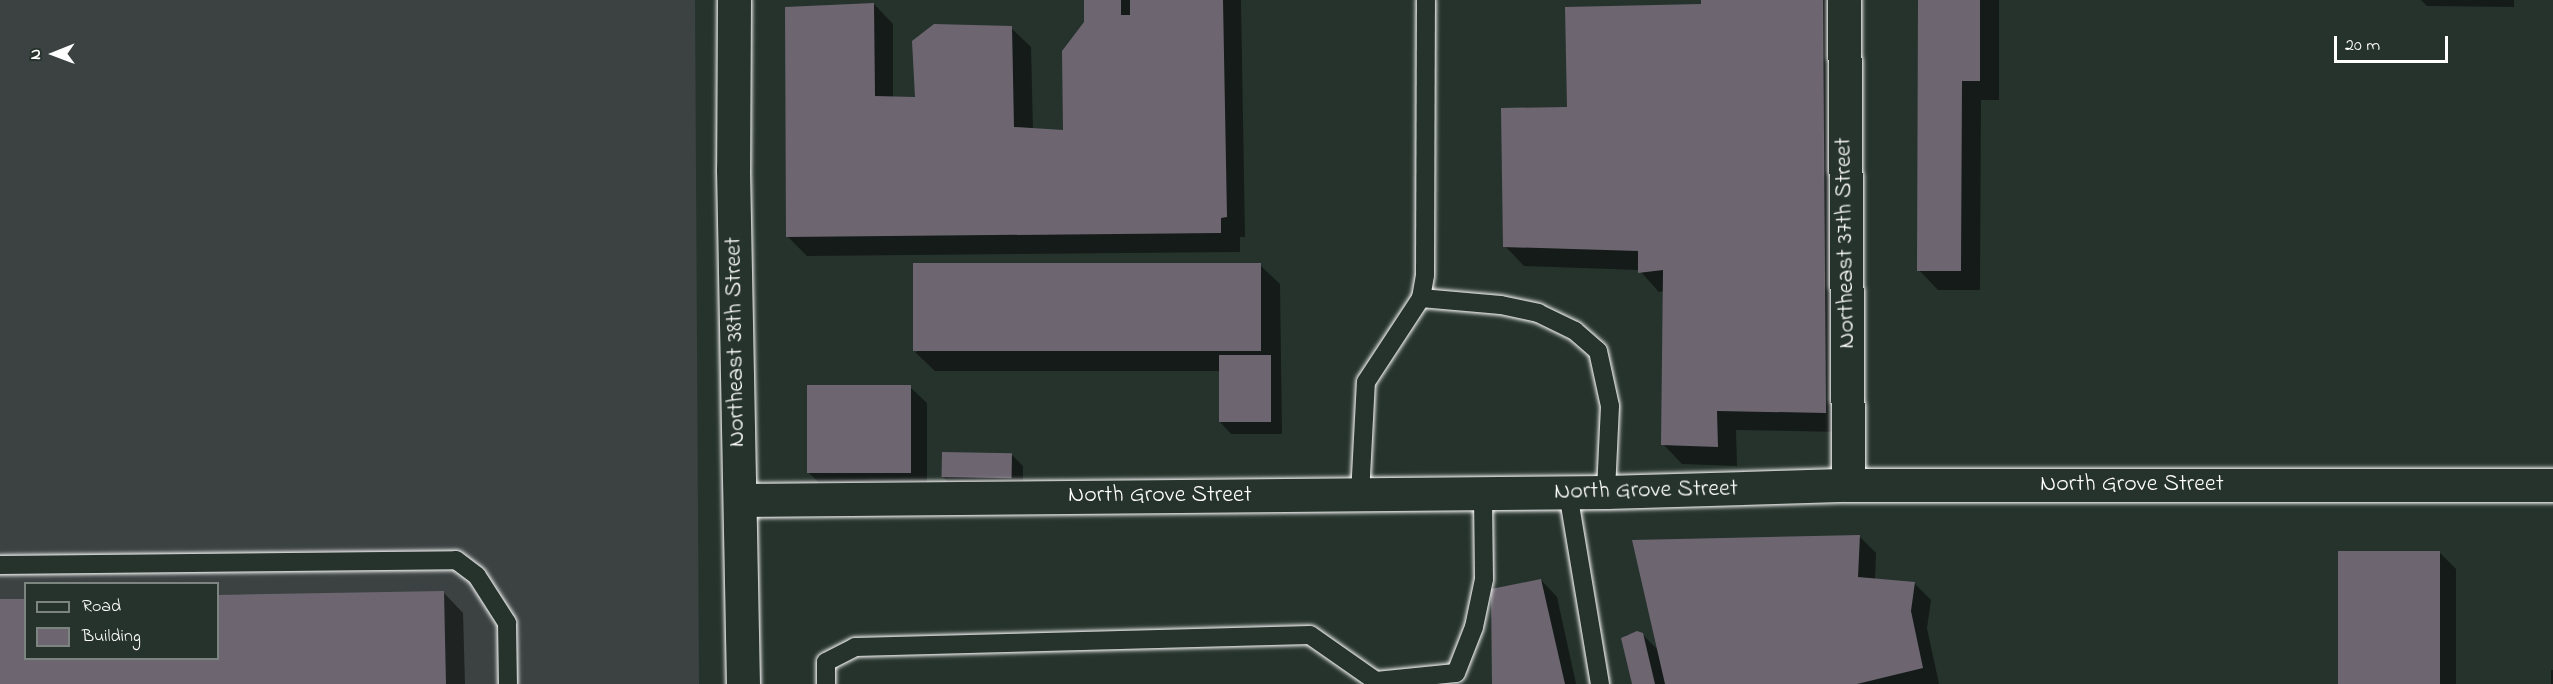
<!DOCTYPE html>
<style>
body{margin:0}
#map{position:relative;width:2553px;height:684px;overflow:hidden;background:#26332d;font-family:"Indie Flower",sans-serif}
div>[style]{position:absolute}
.built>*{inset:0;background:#3b4241}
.shadow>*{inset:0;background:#0007;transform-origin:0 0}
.building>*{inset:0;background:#6d6670;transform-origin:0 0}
.roads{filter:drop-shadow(0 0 2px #fff) drop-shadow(0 0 2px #fff)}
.lane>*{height:18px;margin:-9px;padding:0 9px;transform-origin:9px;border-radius:9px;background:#26332d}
.street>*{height:33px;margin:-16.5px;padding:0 16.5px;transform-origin:16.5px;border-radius:16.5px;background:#26332d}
span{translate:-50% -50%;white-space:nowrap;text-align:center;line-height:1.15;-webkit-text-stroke:5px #26332d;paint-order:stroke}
.street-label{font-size:24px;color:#fff}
.legend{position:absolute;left:24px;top:582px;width:195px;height:78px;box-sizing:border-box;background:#26332d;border:2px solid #7d8581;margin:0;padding:8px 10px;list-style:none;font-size:18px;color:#fff}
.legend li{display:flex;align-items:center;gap:12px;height:30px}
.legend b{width:30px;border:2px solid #7d8581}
.north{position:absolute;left:24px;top:24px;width:60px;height:60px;-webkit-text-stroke:4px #26332d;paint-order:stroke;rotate:269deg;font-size:16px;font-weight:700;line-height:24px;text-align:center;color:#fff}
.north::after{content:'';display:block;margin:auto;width:21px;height:27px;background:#fff;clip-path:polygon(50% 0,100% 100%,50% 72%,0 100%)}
.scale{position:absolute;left:2334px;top:36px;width:114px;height:27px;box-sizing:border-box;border:3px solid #fff;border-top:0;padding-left:8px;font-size:18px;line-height:21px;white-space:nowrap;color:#fff;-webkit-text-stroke:4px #26332d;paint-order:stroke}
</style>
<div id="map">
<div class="built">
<div style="clip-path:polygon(evenodd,0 0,695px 0,699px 684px,0 684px,0 0,26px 584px,218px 584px,218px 658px,26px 658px,26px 584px)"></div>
</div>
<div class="shadow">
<div style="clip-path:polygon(1086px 0,1241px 0,1245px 237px,1240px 237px,1240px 252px,807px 256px,787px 236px,874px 4px,893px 24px,893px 98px,916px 98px,1011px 28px,1031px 47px,1033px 130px,1065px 132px,1086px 22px)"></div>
<div style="clip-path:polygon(1703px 0,1842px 0,1845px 432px,1736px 430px,1737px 466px,1682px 464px,1663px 444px,1664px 291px,1659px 292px,1639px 270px,1524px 266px,1505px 246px,1568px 109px,1703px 6px)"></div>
<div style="clip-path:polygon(1920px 0,1999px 0,1999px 100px,1981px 100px,1980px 290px,1938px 290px,1919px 270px)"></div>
<div style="clip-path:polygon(2421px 0,2514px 0,2514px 7px,2427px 6px)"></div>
<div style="clip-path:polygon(1260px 265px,1280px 284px,1282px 434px,1231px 434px,1220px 422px,1220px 371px,935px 371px,915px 352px)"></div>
<div style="clip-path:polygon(910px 387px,927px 403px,927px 489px,825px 489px,808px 472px)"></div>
<div style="clip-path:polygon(1011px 454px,1023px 466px,1023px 488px,955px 489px,943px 477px)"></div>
<div style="clip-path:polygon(1859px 536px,1876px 553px,1875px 580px,1914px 583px,1931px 600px,1927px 628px,1939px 684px,1633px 684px,1623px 639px,1626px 635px,1642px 634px,1659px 651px)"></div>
<div style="clip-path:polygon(2440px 553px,2456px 569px,2456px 684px,2339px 684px)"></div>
<div style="clip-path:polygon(1541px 580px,1557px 597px,1576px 684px,1494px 684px)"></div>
<div style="clip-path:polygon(444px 593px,463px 613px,465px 684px,0 684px,0 601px,26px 658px,218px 658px,218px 597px)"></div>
<div style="left:2551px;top:670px;width:2px;height:14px"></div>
</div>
<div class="building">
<div style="clip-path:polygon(1084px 0,1121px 0,1121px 15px,1130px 15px,1130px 0,1223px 0,1227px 217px,1221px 218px,1221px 233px,786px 237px,785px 7px,874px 3px,875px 96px,915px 97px,912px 41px,934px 24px,1012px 26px,1014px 127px,1063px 130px,1062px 51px,1084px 22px)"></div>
<div style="clip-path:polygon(1701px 0,1823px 0,1826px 413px,1717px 411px,1718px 447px,1661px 445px,1663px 270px,1638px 273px,1638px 251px,1503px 247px,1501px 108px,1567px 107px,1565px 7px,1701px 4px)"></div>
<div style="clip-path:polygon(1918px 0,1980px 0,1980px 81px,1962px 81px,1961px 271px,1917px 271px)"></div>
<div style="left:1261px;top:263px;width:88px;height:348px;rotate:90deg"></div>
<div style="left:1219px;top:355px;width:52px;height:67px"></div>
<div style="left:807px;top:385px;width:104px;height:88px"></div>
<div style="left:942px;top:452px;width:70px;height:25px;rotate:1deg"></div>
<div style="clip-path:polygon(1860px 535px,1858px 577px,1915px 582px,1911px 611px,1923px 668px,1857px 684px,1665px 684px,1632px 540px)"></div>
<div style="left:2338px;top:551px;width:102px;height:133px"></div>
<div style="clip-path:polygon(1541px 579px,1565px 684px,1492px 684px,1491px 589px)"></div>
<div style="clip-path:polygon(444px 591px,446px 684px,0 684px,0 599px,26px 599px,26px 658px,218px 658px,218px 595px)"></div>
<div style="clip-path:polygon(1637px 631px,1643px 633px,1655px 684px,1632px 684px,1621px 638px)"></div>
</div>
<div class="roads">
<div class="lane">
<div style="left:1421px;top:298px;width:80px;rotate:5deg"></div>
<div style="left:1501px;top:305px;width:38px;rotate:12deg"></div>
<div style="left:1538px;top:313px;width:41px;rotate:25.9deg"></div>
<div style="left:1575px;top:331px;width:30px;rotate:41deg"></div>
<div style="left:1598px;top:351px;width:56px;rotate:77.7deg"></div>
<div style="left:1610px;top:406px;width:86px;rotate:92.7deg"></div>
<div style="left:1568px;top:493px;width:194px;rotate:80.5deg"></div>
<div style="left:1360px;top:495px;width:113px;rotate:-87deg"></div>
<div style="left:1366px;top:382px;width:100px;rotate:-56.8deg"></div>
<div style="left:1421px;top:298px;width:23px;rotate:-80deg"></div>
<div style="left:1425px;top:275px;width:275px;rotate:-89.8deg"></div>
<div style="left:0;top:565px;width:456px;rotate:-0.6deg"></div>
<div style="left:456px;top:560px;width:26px;rotate:37deg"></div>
<div style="left:477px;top:576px;width:56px;rotate:57.4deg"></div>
<div style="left:507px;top:623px;width:61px;rotate:89.1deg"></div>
<div style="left:826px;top:684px;width:22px;rotate:-90deg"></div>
<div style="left:826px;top:662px;width:33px;rotate:-27deg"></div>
<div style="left:855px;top:647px;width:455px;rotate:-1.5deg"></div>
<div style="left:1310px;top:635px;width:80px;rotate:34.9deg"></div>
<div style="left:1376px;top:681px;width:80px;rotate:-5.7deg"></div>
<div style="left:1456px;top:673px;width:49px;rotate:-68.6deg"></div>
<div style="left:1474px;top:627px;width:49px;rotate:-78.2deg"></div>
<div style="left:1484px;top:579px;width:86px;rotate:-90.7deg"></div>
</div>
<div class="street">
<div style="left:734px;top:0;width:169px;rotate:90.3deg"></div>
<div style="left:733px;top:169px;width:515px;rotate:88.89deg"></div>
<div style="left:1844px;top:0;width:485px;rotate:89.5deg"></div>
<div style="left:740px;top:500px;width:866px;rotate:-0.53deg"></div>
<div style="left:1606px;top:492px;width:242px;rotate:-1.7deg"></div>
<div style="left:1848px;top:485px;width:705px"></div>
</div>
</div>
<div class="street-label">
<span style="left:1846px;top:243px;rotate:-91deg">Northeast 37th Street</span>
<span style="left:736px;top:342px;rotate:-91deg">Northeast 38th Street</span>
<span style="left:2132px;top:485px">North Grove Street</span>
<span style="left:1646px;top:491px;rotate:-1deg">North Grove Street</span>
<span style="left:1160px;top:496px">North Grove Street</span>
</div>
<ul class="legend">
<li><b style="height:8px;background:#26332d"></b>Road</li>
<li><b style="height:16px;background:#6d6670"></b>Building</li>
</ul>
<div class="north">N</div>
<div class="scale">20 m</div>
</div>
